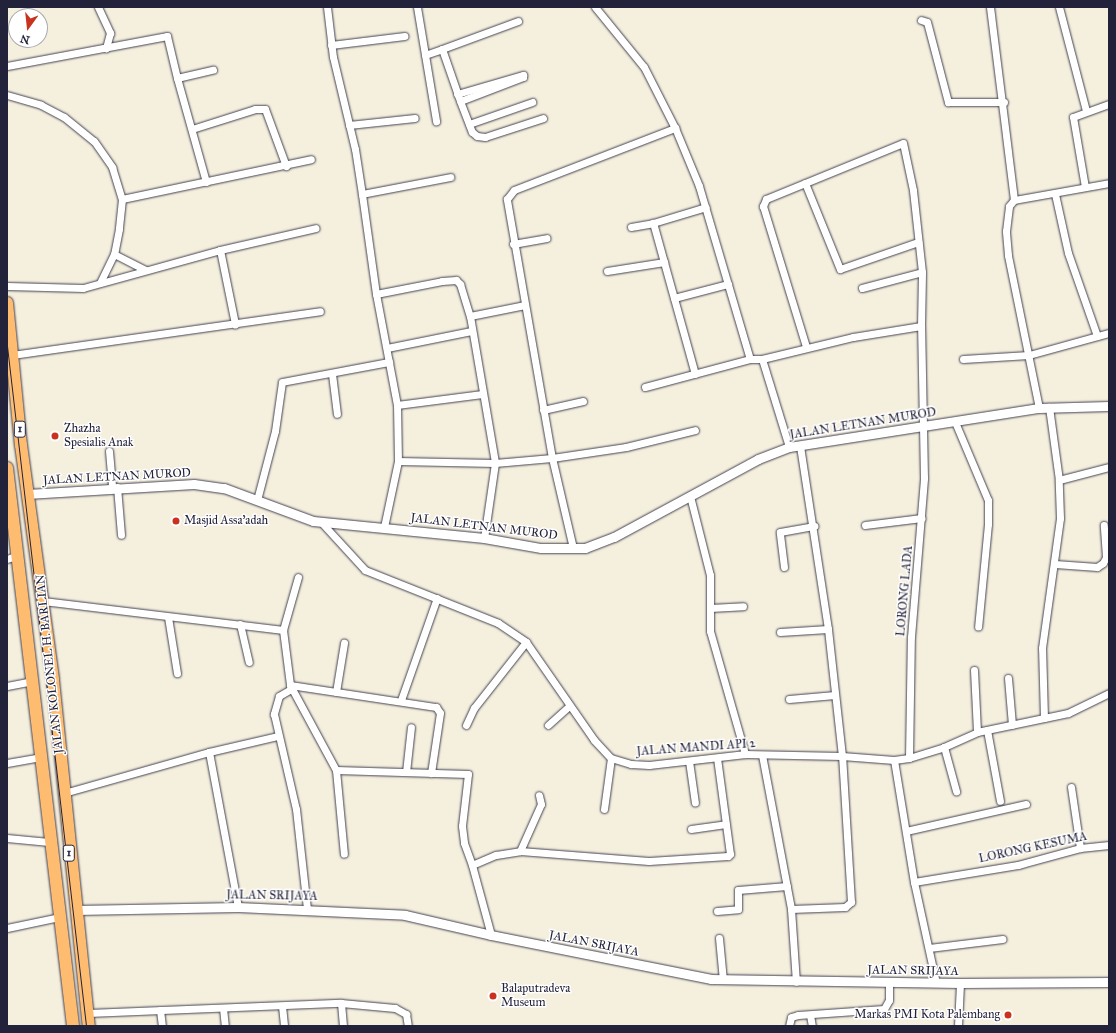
<!DOCTYPE html>
<style>
body{margin:0}
#map{position:relative;width:1116px;height:1033px;overflow:hidden;background:#f5efdd;font-family:"IM FELL Great Primer",serif}
div>[style]{position:absolute}
.roads{filter:drop-shadow(0 0 1px #424153) drop-shadow(0 0 1px #424153)}
.minor>*{height:7px;margin:-3.5px;padding:0 3.5px;transform-origin:3.5px;border-radius:3.5px;background:#fff}
.tertiary>*{height:9px;margin:-4.5px;padding:0 4.5px;transform-origin:4.5px;border-radius:4.5px;background:#fff}
.trunk>*{height:12px;margin:-6px;padding:0 6px;transform-origin:6px;border-radius:6px;background:#febc70}
.tram>*{height:1px;margin:-0.5px;padding:0 0.5px;transform-origin:0.5px;border-radius:0.5px;background:#22223b}
.dots>*{width:11px;height:11px;translate:-50% -50%;box-sizing:border-box;border:2px solid #fff;border-radius:50%}
span{translate:-50% -50%;white-space:nowrap;text-align:center;line-height:1.15;-webkit-text-stroke:3px #fff;paint-order:stroke}
.shield-label span{padding:1px 3px;background:#fff;border:1px solid;border-radius:3px;-webkit-text-stroke-width:0}
.shield-label{font-size:11px;color:#22223b;font-weight:700}
.street-label{font-size:12px;color:#22223b}
.poi-label{font-size:12px;color:#22223b}
.left{translate:0 -50%;text-align:left}
.right{translate:-100% -50%;text-align:right}
.frame{position:absolute;inset:0;border:8px solid #22223b;pointer-events:none}
.north{position:absolute;left:8px;top:8px;width:40px;height:40px;box-sizing:border-box;background:#fff;border:1px solid #a7a7b1;border-radius:50%;rotate:195deg;font-size:11px;font-weight:700;line-height:16px;text-align:center;color:#22223b}
.north::after{content:'';display:block;margin:auto;width:14px;height:18px;background:#c8321e;clip-path:polygon(50% 0,100% 100%,50% 72%,0 100%)}
</style>
<div id="map">
<div class="roads">
<div class="minor">
<div style="left:98px;top:7px;width:29px;rotate:65deg"></div>
<div style="left:110px;top:33px;width:16px;rotate:105deg"></div>
<div style="left:327px;top:7px;width:50px;rotate:83.2deg"></div>
<div style="left:333px;top:57px;width:95px;rotate:76.6deg"></div>
<div style="left:355px;top:149px;width:46px;rotate:81.2deg"></div>
<div style="left:417px;top:7px;width:116px;rotate:80.5deg"></div>
<div style="left:595px;top:7px;width:77px;rotate:50.8deg"></div>
<div style="left:644px;top:67px;width:68px;rotate:63.1deg"></div>
<div style="left:675px;top:128px;width:63px;rotate:67.5deg"></div>
<div style="left:699px;top:186px;width:180px;rotate:73.6deg"></div>
<div style="left:990px;top:7px;width:194px;rotate:82.9deg"></div>
<div style="left:1059px;top:7px;width:107px;rotate:75.4deg"></div>
<div style="left:921px;top:20px;width:6px;rotate:18deg"></div>
<div style="left:927px;top:22px;width:83px;rotate:75.3deg"></div>
<div style="left:948px;top:102px;width:56px"></div>
<div style="left:331px;top:45px;width:74px;rotate:-7deg"></div>
<div style="left:442px;top:49px;width:81px;rotate:-20.2deg"></div>
<div style="left:425px;top:55px;width:18px;rotate:-19deg"></div>
<div style="left:442px;top:49px;width:55px;rotate:70.9deg"></div>
<div style="left:460px;top:101px;width:33px;rotate:69deg"></div>
<div style="left:472px;top:132px;width:6px;rotate:39deg"></div>
<div style="left:477px;top:136px;width:8px;rotate:7deg"></div>
<div style="left:485px;top:137px;width:61px;rotate:-18.1deg"></div>
<div style="left:7px;top:66px;width:163px;rotate:-10.6deg"></div>
<div style="left:167px;top:36px;width:43px;rotate:76.6deg"></div>
<div style="left:177px;top:78px;width:37px;rotate:-13deg"></div>
<div style="left:177px;top:78px;width:108px;rotate:74.4deg"></div>
<div style="left:457px;top:94px;width:69px;rotate:-16.1deg"></div>
<div style="left:523px;top:75px;width:2px;rotate:90deg"></div>
<div style="left:523px;top:77px;width:67px;rotate:159.1deg"></div>
<div style="left:7px;top:95px;width:35px;rotate:16deg"></div>
<div style="left:41px;top:105px;width:26px;rotate:28deg"></div>
<div style="left:64px;top:117px;width:38px;rotate:39deg"></div>
<div style="left:94px;top:141px;width:32px;rotate:55deg"></div>
<div style="left:112px;top:167px;width:34px;rotate:73deg"></div>
<div style="left:122px;top:199px;width:30px;rotate:96deg"></div>
<div style="left:119px;top:229px;width:25px;rotate:101deg"></div>
<div style="left:114px;top:254px;width:32px;rotate:116deg"></div>
<div style="left:469px;top:124px;width:67px;rotate:-19.2deg"></div>
<div style="left:349px;top:125px;width:66px;rotate:-6.1deg"></div>
<div style="left:192px;top:129px;width:66px;rotate:-17.6deg"></div>
<div style="left:255px;top:109px;width:10px"></div>
<div style="left:265px;top:109px;width:61px;rotate:69.8deg"></div>
<div style="left:805px;top:183px;width:93px;rotate:67.9deg"></div>
<div style="left:840px;top:269px;width:83px;rotate:-19.1deg"></div>
<div style="left:1085px;top:187px;width:71px;rotate:-99.7deg"></div>
<div style="left:1073px;top:117px;width:38px;rotate:-20deg"></div>
<div style="left:1055px;top:194px;width:60px;rotate:77.6deg"></div>
<div style="left:1068px;top:253px;width:88px;rotate:70.7deg"></div>
<div style="left:122px;top:199px;width:193px;rotate:-11.9deg"></div>
<div style="left:631px;top:227px;width:22px;rotate:-10deg"></div>
<div style="left:513px;top:244px;width:34px;rotate:-10deg"></div>
<div style="left:220px;top:250px;width:76px;rotate:78.5deg"></div>
<div style="left:114px;top:254px;width:35px;rotate:27deg"></div>
<div style="left:607px;top:271px;width:58px;rotate:-9deg"></div>
<div style="left:7px;top:286px;width:76px;rotate:1.5deg"></div>
<div style="left:83px;top:288px;width:142px;rotate:-15.5deg"></div>
<div style="left:220px;top:250px;width:98px;rotate:-12.9deg"></div>
<div style="left:862px;top:288px;width:62px;rotate:-14.9deg"></div>
<div style="left:376px;top:294px;width:67px;rotate:-11.1deg"></div>
<div style="left:442px;top:281px;width:14px;rotate:-4deg"></div>
<div style="left:456px;top:280px;width:6px;rotate:45deg"></div>
<div style="left:460px;top:284px;width:34px;rotate:73deg"></div>
<div style="left:470px;top:316px;width:149px;rotate:80.3deg"></div>
<div style="left:495px;top:463px;width:76px;rotate:98.3deg"></div>
<div style="left:674px;top:298px;width:56px;rotate:-14.5deg"></div>
<div style="left:470px;top:316px;width:56px;rotate:-11.3deg"></div>
<div style="left:387px;top:348px;width:86px;rotate:-11.4deg"></div>
<div style="left:12px;top:355px;width:311px;rotate:-8.1deg"></div>
<div style="left:762px;top:359px;width:92px;rotate:72.9deg"></div>
<div style="left:963px;top:359px;width:66px;rotate:-3.5deg"></div>
<div style="left:1029px;top:355px;width:83px;rotate:-15.4deg"></div>
<div style="left:332px;top:374px;width:40px;rotate:82.9deg"></div>
<div style="left:695px;top:374px;width:157px;rotate:-105.5deg"></div>
<div style="left:653px;top:223px;width:55px;rotate:-16.8deg"></div>
<div style="left:645px;top:387px;width:109px;rotate:-14.9deg"></div>
<div style="left:750px;top:359px;width:12px"></div>
<div style="left:762px;top:359px;width:94px;rotate:-13.6deg"></div>
<div style="left:853px;top:337px;width:69px;rotate:-9.2deg"></div>
<div style="left:921px;top:326px;width:54px;rotate:-88.9deg"></div>
<div style="left:922px;top:272px;width:82px;rotate:-96.3deg"></div>
<div style="left:913px;top:190px;width:48px;rotate:-102deg"></div>
<div style="left:903px;top:143px;width:148px;rotate:157.8deg"></div>
<div style="left:766px;top:199px;width:8px;rotate:113deg"></div>
<div style="left:763px;top:206px;width:147px;rotate:73deg"></div>
<div style="left:397px;top:405px;width:86px;rotate:-7.4deg"></div>
<div style="left:1039px;top:408px;width:156px;rotate:-101.5deg"></div>
<div style="left:1008px;top:255px;width:24px;rotate:-95deg"></div>
<div style="left:1006px;top:231px;width:25px;rotate:-83deg"></div>
<div style="left:1009px;top:206px;width:8px;rotate:-50deg"></div>
<div style="left:1014px;top:200px;width:97px;rotate:-10.1deg"></div>
<div style="left:543px;top:410px;width:41px;rotate:-12.7deg"></div>
<div style="left:955px;top:422px;width:85px;rotate:67.1deg"></div>
<div style="left:988px;top:500px;width:24px;rotate:90deg"></div>
<div style="left:988px;top:524px;width:103px;rotate:95.5deg"></div>
<div style="left:109px;top:451px;width:36px;rotate:85deg"></div>
<div style="left:398px;top:461px;width:97px;rotate:1.2deg"></div>
<div style="left:495px;top:463px;width:57px;rotate:-5deg"></div>
<div style="left:552px;top:458px;width:75px;rotate:-8.5deg"></div>
<div style="left:626px;top:447px;width:71px;rotate:-13.8deg"></div>
<div style="left:1059px;top:480px;width:52px;rotate:-14.6deg"></div>
<div style="left:117px;top:487px;width:48px;rotate:85.2deg"></div>
<div style="left:690px;top:496px;width:81px;rotate:75.8deg"></div>
<div style="left:710px;top:575px;width:56px;rotate:90deg"></div>
<div style="left:710px;top:631px;width:128px;rotate:74.1deg"></div>
<div style="left:257px;top:500px;width:71px;rotate:-75.4deg"></div>
<div style="left:275px;top:431px;width:49px;rotate:-81.9deg"></div>
<div style="left:282px;top:382px;width:109px;rotate:-10.6deg"></div>
<div style="left:321px;top:522px;width:65px;rotate:47.5deg"></div>
<div style="left:365px;top:570px;width:143px;rotate:21.7deg"></div>
<div style="left:498px;top:623px;width:34px;rotate:34deg"></div>
<div style="left:526px;top:642px;width:119px;rotate:55.2deg"></div>
<div style="left:594px;top:740px;width:25px;rotate:47deg"></div>
<div style="left:611px;top:758px;width:21px;rotate:17deg"></div>
<div style="left:631px;top:764px;width:18px;rotate:3deg"></div>
<div style="left:649px;top:765px;width:97px;rotate:-6.5deg"></div>
<div style="left:745px;top:754px;width:97px;rotate:1.2deg"></div>
<div style="left:842px;top:756px;width:52px;rotate:4.4deg"></div>
<div style="left:894px;top:760px;width:15px;rotate:-8deg"></div>
<div style="left:909px;top:758px;width:37px;rotate:-17deg"></div>
<div style="left:944px;top:747px;width:36px;rotate:-24deg"></div>
<div style="left:977px;top:732px;width:93px;rotate:-11.8deg"></div>
<div style="left:1068px;top:713px;width:46px;rotate:-26deg"></div>
<div style="left:865px;top:525px;width:57px;rotate:-7deg"></div>
<div style="left:384px;top:527px;width:67px;rotate:-78deg"></div>
<div style="left:398px;top:461px;width:56px;rotate:-91deg"></div>
<div style="left:397px;top:405px;width:113px;rotate:-100.7deg"></div>
<div style="left:376px;top:294px;width:101px;rotate:-98deg"></div>
<div style="left:362px;top:194px;width:90px;rotate:-10.9deg"></div>
<div style="left:573px;top:548px;width:92px;rotate:-103.1deg"></div>
<div style="left:552px;top:458px;width:263px;rotate:-99.9deg"></div>
<div style="left:507px;top:199px;width:11px;rotate:-52deg"></div>
<div style="left:514px;top:190px;width:173px;rotate:-21.1deg"></div>
<div style="left:7px;top:559px;width:12px;rotate:-20deg"></div>
<div style="left:1055px;top:564px;width:42px;rotate:4.1deg"></div>
<div style="left:1097px;top:567px;width:7px;rotate:-34deg"></div>
<div style="left:1103px;top:563px;width:7px;rotate:-63deg"></div>
<div style="left:1106px;top:557px;width:32px;rotate:-94deg"></div>
<div style="left:784px;top:567px;width:35px;rotate:-97deg"></div>
<div style="left:780px;top:532px;width:35px;rotate:-10deg"></div>
<div style="left:298px;top:577px;width:55px;rotate:105.8deg"></div>
<div style="left:283px;top:630px;width:55px;rotate:82.7deg"></div>
<div style="left:290px;top:685px;width:97px;rotate:61.6deg"></div>
<div style="left:336px;top:770px;width:84px;rotate:84.6deg"></div>
<div style="left:43px;top:601px;width:242px;rotate:6.9deg"></div>
<div style="left:710px;top:608px;width:33px;rotate:-3deg"></div>
<div style="left:168px;top:617px;width:57px;rotate:80.9deg"></div>
<div style="left:240px;top:624px;width:39px;rotate:77deg"></div>
<div style="left:780px;top:632px;width:48px;rotate:-3.6deg"></div>
<div style="left:974px;top:670px;width:62px;rotate:87.2deg"></div>
<div style="left:1008px;top:678px;width:47px;rotate:85.1deg"></div>
<div style="left:290px;top:685px;width:148px;rotate:8.6deg"></div>
<div style="left:436px;top:707px;width:7px;rotate:56deg"></div>
<div style="left:440px;top:713px;width:61px;rotate:98.5deg"></div>
<div style="left:7px;top:686px;width:25px;rotate:-11deg"></div>
<div style="left:291px;top:689px;width:14px;rotate:150deg"></div>
<div style="left:279px;top:696px;width:19px;rotate:106deg"></div>
<div style="left:274px;top:714px;width:98px;rotate:77deg"></div>
<div style="left:296px;top:809px;width:101px;rotate:83.7deg"></div>
<div style="left:336px;top:692px;width:50px;rotate:-80.7deg"></div>
<div style="left:789px;top:699px;width:46px;rotate:-5deg"></div>
<div style="left:401px;top:700px;width:108px;rotate:-70.6deg"></div>
<div style="left:1044px;top:718px;width:70px;rotate:-91.6deg"></div>
<div style="left:1042px;top:648px;width:131px;rotate:-82.1deg"></div>
<div style="left:1060px;top:518px;width:38px;rotate:-92deg"></div>
<div style="left:1059px;top:480px;width:74px;rotate:-97.8deg"></div>
<div style="left:466px;top:725px;width:19px;rotate:-65deg"></div>
<div style="left:474px;top:708px;width:84px;rotate:-51.8deg"></div>
<div style="left:548px;top:725px;width:28px;rotate:-42deg"></div>
<div style="left:987px;top:730px;width:72px;rotate:79.6deg"></div>
<div style="left:944px;top:747px;width:46px;rotate:74.7deg"></div>
<div style="left:209px;top:752px;width:158px;rotate:79.4deg"></div>
<div style="left:762px;top:755px;width:157px;rotate:79.3deg"></div>
<div style="left:791px;top:909px;width:73px;rotate:86.1deg"></div>
<div style="left:909px;top:758px;width:121px;rotate:-89.1deg"></div>
<div style="left:911px;top:637px;width:160px;rotate:-85.3deg"></div>
<div style="left:924px;top:478px;width:152px;rotate:-91.1deg"></div>
<div style="left:894px;top:760px;width:124px;rotate:80.7deg"></div>
<div style="left:914px;top:882px;width:103px;rotate:77.7deg"></div>
<div style="left:689px;top:761px;width:42px;rotate:81.9deg"></div>
<div style="left:7px;top:763px;width:34px;rotate:-10deg"></div>
<div style="left:336px;top:770px;width:132px;rotate:1.7deg"></div>
<div style="left:468px;top:774px;width:52px;rotate:96.6deg"></div>
<div style="left:462px;top:826px;width:17px;rotate:83deg"></div>
<div style="left:464px;top:843px;width:23px;rotate:70deg"></div>
<div style="left:406px;top:772px;width:45px;rotate:-83.7deg"></div>
<div style="left:1071px;top:787px;width:62px;rotate:81.6deg"></div>
<div style="left:64px;top:793px;width:151px;rotate:-15.8deg"></div>
<div style="left:209px;top:752px;width:71px;rotate:-13.1deg"></div>
<div style="left:604px;top:809px;width:51px;rotate:-82.2deg"></div>
<div style="left:691px;top:829px;width:35px;rotate:-8deg"></div>
<div style="left:906px;top:831px;width:123px;rotate:-12.7deg"></div>
<div style="left:7px;top:838px;width:42px;rotate:5.4deg"></div>
<div style="left:520px;top:851px;width:129px;rotate:4.4deg"></div>
<div style="left:649px;top:861px;width:79px;rotate:-3.6deg"></div>
<div style="left:728px;top:856px;width:3px;rotate:-45deg"></div>
<div style="left:730px;top:854px;width:97px;rotate:-97.7deg"></div>
<div style="left:914px;top:882px;width:105px;rotate:-9.3deg"></div>
<div style="left:1018px;top:865px;width:64px;rotate:-15.3deg"></div>
<div style="left:1080px;top:848px;width:29px;rotate:-6deg"></div>
<div style="left:791px;top:909px;width:54px;rotate:-2.1deg"></div>
<div style="left:845px;top:907px;width:8px;rotate:-40deg"></div>
<div style="left:851px;top:902px;width:146px;rotate:-93.5deg"></div>
<div style="left:842px;top:756px;width:128px;rotate:-96.3deg"></div>
<div style="left:828px;top:629px;width:185px;rotate:-98.7deg"></div>
<div style="left:717px;top:911px;width:21px;rotate:-5deg"></div>
<div style="left:738px;top:909px;width:19px;rotate:-90deg"></div>
<div style="left:738px;top:890px;width:49px;rotate:-4.7deg"></div>
<div style="left:7px;top:928px;width:53px;rotate:-11.9deg"></div>
<div style="left:491px;top:935px;width:73px;rotate:-105.2deg"></div>
<div style="left:472px;top:865px;width:26px;rotate:-23deg"></div>
<div style="left:496px;top:855px;width:24px;rotate:-9deg"></div>
<div style="left:520px;top:851px;width:51px;rotate:-65.9deg"></div>
<div style="left:541px;top:804px;width:9px;rotate:-103deg"></div>
<div style="left:719px;top:938px;width:42px;rotate:84.6deg"></div>
<div style="left:929px;top:948px;width:74px;rotate:-7deg"></div>
<div style="left:341px;top:1003px;width:23px;rotate:85deg"></div>
<div style="left:282px;top:1006px;width:20px;rotate:84deg"></div>
<div style="left:223px;top:1008px;width:18px;rotate:84deg"></div>
<div style="left:160px;top:1010px;width:16px;rotate:83deg"></div>
<div style="left:88px;top:1013px;width:253px;rotate:-2.3deg"></div>
<div style="left:341px;top:1003px;width:54px;rotate:5.3deg"></div>
<div style="left:395px;top:1008px;width:13px;rotate:29deg"></div>
<div style="left:406px;top:1014px;width:12px;rotate:81deg"></div>
<div style="left:810px;top:1015px;width:11px;rotate:80deg"></div>
<div style="left:789px;top:1026px;width:9px;rotate:-77deg"></div>
<div style="left:791px;top:1017px;width:7px;rotate:-16deg"></div>
<div style="left:798px;top:1015px;width:86px;rotate:-4deg"></div>
<div style="left:884px;top:1009px;width:10px;rotate:-61deg"></div>
<div style="left:889px;top:1000px;width:18px;rotate:-90deg"></div>
<div style="left:958px;top:1026px;width:43px;rotate:-87.3deg"></div>
</div>
<div class="tertiary">
<div style="left:27px;top:494px;width:167px;rotate:-3.4deg"></div>
<div style="left:194px;top:484px;width:30px;rotate:8deg"></div>
<div style="left:224px;top:488px;width:95px;rotate:20.3deg"></div>
<div style="left:313px;top:521px;width:172px;rotate:5.7deg"></div>
<div style="left:484px;top:538px;width:58px;rotate:10deg"></div>
<div style="left:541px;top:548px;width:44px"></div>
<div style="left:585px;top:548px;width:31px;rotate:-21deg"></div>
<div style="left:614px;top:537px;width:164px;rotate:-28.4deg"></div>
<div style="left:758px;top:459px;width:33px;rotate:-21deg"></div>
<div style="left:789px;top:447px;width:253px;rotate:-8.9deg"></div>
<div style="left:1039px;top:408px;width:70px;rotate:-1.6deg"></div>
<div style="left:76px;top:910px;width:162px;rotate:-1.1deg"></div>
<div style="left:238px;top:907px;width:167px;rotate:2.7deg"></div>
<div style="left:405px;top:915px;width:88px;rotate:13.1deg"></div>
<div style="left:491px;top:935px;width:224px;rotate:11.3deg"></div>
<div style="left:711px;top:979px;width:249px;rotate:0.9deg"></div>
<div style="left:960px;top:983px;width:149px;rotate:-0.4deg"></div>
</div>
<div class="trunk">
<div style="left:7px;top:303px;width:143px;rotate:84.4deg"></div>
<div style="left:21px;top:445px;width:237px;rotate:82.2deg"></div>
<div style="left:53px;top:680px;width:348px;rotate:84.1deg"></div>
<div style="left:7px;top:468px;width:562px;rotate:83.25deg"></div>
</div>
</div>
<div class="tram">
<div style="left:7px;top:346px;width:685px;rotate:83.37deg"></div>
</div>
<div class="dots">
<div style="left:55px;top:436px;background:#c8321e"></div>
<div style="left:176px;top:521px;background:#c8321e"></div>
<div style="left:493px;top:996px;background:#c8321e"></div>
<div style="left:1008px;top:1015px;background:#c8321e"></div>
</div>
<div class="shield-label">
<span style="left:20px;top:429px">1</span>
<span style="left:69px;top:853px">1</span>
</div>
<div class="street-label">
<span style="left:863px;top:424px;rotate:-9deg">JALAN LETNAN MUROD</span>
<span style="left:117px;top:477px;rotate:-3deg">JALAN LETNAN MUROD</span>
<span style="left:484px;top:527px;rotate:7deg">JALAN LETNAN MUROD</span>
<span style="left:905px;top:591px;rotate:-85deg">LORONG LADA</span>
<span style="left:50px;top:664px;rotate:-96deg">JALAN KOLONEL H. BARLIAN</span>
<span style="left:696px;top:748px;rotate:-4deg">JALAN MANDI API 2</span>
<span style="left:1033px;top:848px;rotate:-12deg">LORONG KESUMA</span>
<span style="left:272px;top:896px;rotate:1deg">JALAN SRIJAYA</span>
<span style="left:594px;top:944px;rotate:11deg">JALAN SRIJAYA</span>
<span style="left:913px;top:971px;rotate:1deg">JALAN SRIJAYA</span>
</div>
<div class="poi-label">
<span class="left" style="left:64px;top:436px">Zhazha<br>Spesialis Anak</span>
<span class="left" style="left:184px;top:521px">Masjid Assa'adah</span>
<span class="left" style="left:501px;top:996px">Balaputradeva<br>Museum</span>
<span class="right" style="left:1000px;top:1015px">Markas PMI Kota Palembang</span>
</div>
<div class="frame"></div>
<div class="north">N</div>
</div>
